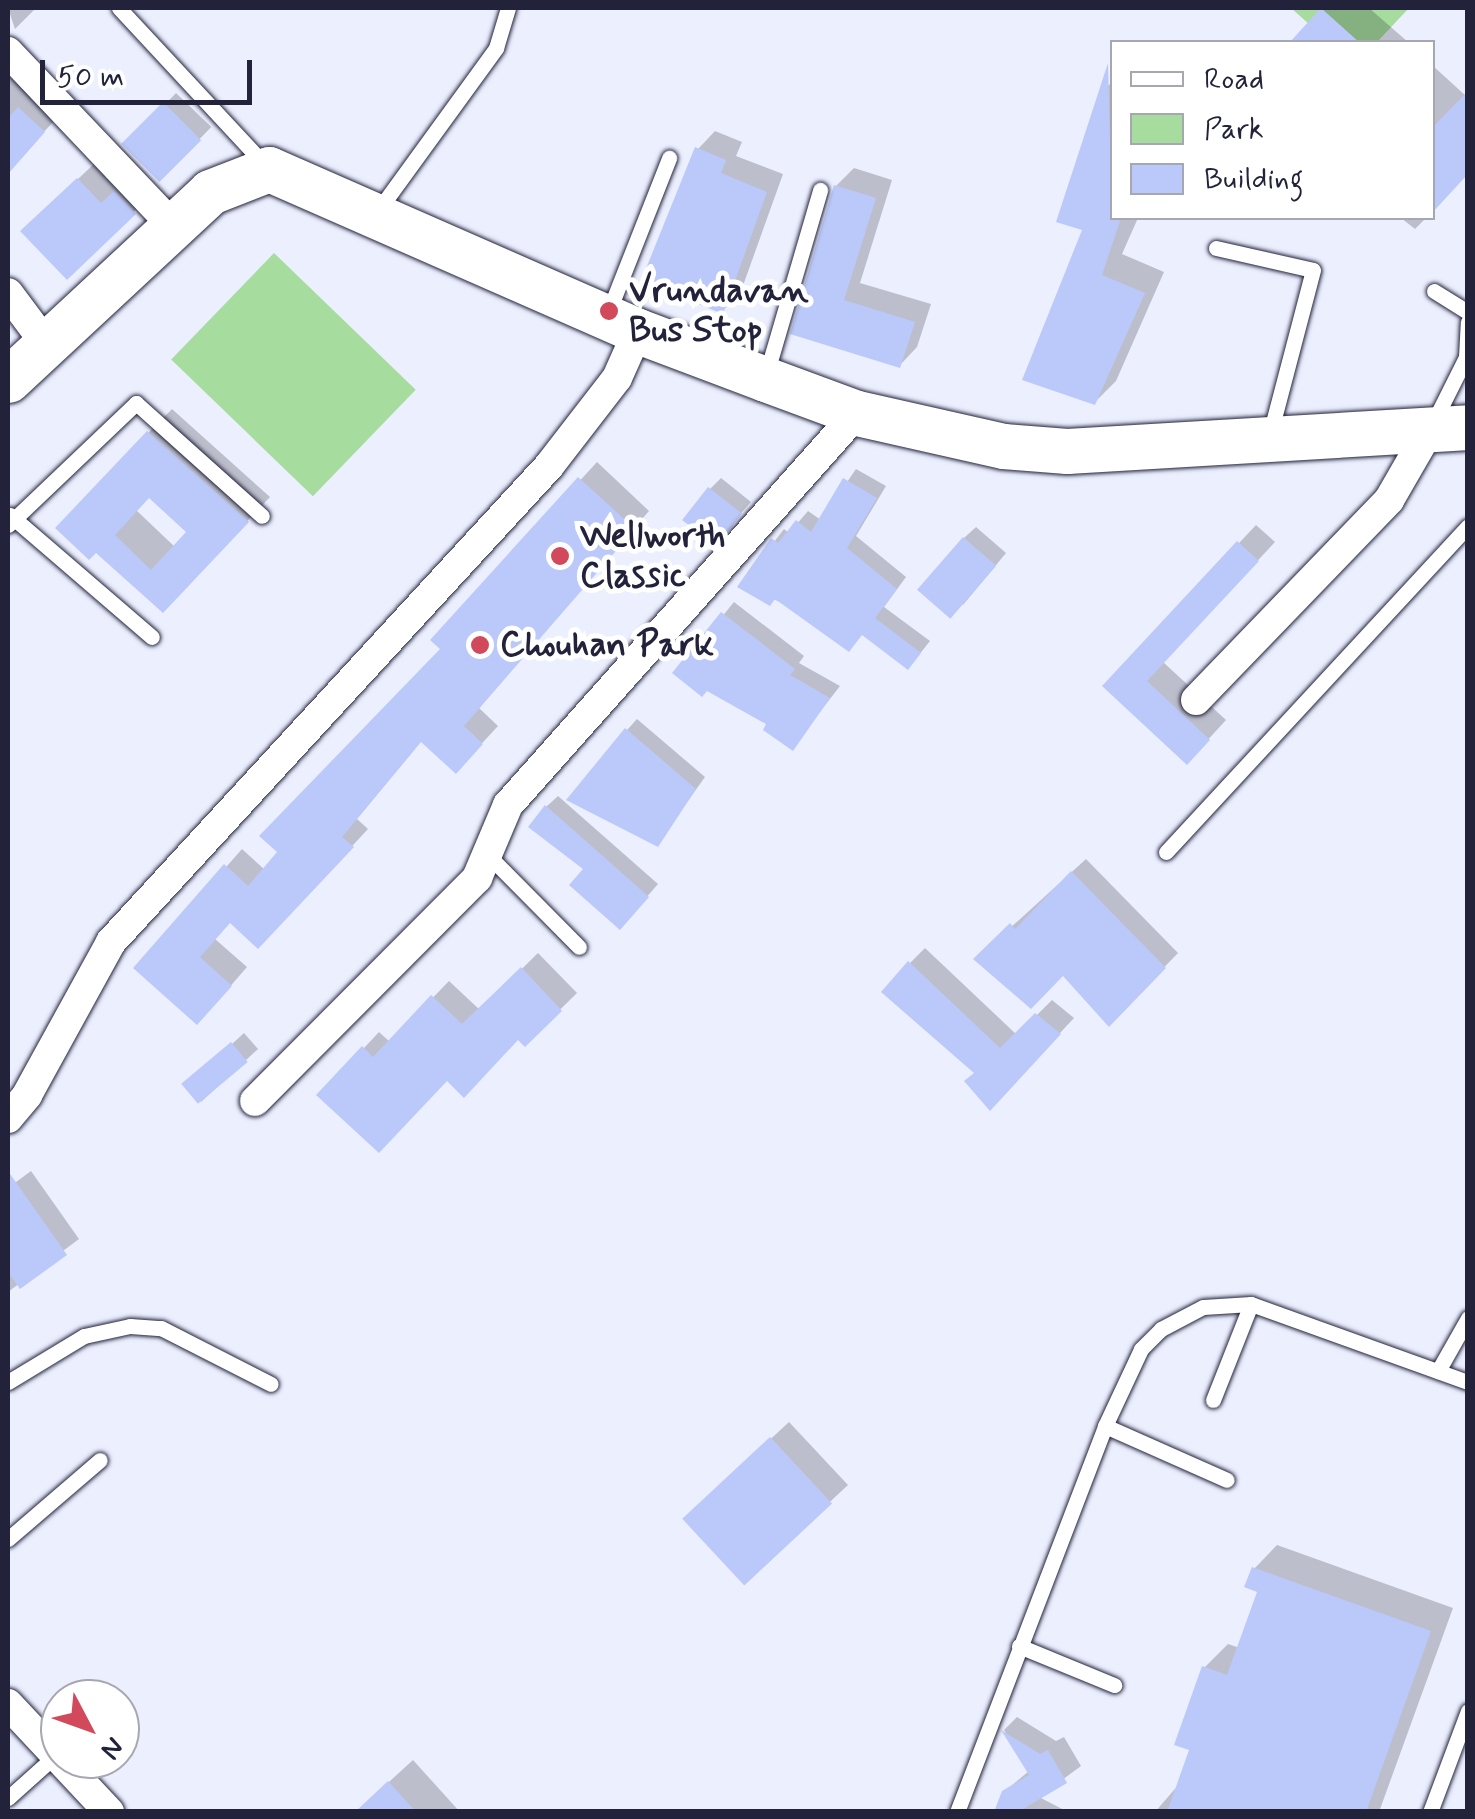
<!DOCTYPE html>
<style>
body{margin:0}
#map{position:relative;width:1475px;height:1819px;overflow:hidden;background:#ebeffe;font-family:Mynerve,sans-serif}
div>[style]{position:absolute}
.green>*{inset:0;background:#a7dc9f;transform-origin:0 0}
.shadow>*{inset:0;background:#0003;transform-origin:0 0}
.building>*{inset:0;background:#bbc9fa;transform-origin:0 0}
.roads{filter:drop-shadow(0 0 2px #22223b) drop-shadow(0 0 2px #22223b)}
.lane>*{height:15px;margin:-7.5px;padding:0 7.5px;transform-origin:7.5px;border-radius:7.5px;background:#fff}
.street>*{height:30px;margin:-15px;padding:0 15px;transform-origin:15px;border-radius:15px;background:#fff}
.secondary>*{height:45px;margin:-22.5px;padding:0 22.5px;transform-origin:22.5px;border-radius:22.5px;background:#fff}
.dots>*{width:28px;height:28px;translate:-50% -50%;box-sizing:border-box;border:5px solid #fff;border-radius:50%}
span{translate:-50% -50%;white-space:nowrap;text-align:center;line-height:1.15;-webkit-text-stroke:10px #fff;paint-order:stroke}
.poi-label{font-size:35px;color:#22223b;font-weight:700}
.left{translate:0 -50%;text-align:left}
.frame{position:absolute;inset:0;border:10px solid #22223b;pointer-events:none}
.legend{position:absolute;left:1110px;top:40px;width:325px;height:180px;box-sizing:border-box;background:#fff;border:2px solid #a7a7b1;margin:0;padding:12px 18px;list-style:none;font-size:30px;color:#22223b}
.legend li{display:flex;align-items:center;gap:20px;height:50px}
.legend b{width:50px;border:2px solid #a7a7b1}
.north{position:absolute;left:40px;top:1679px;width:100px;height:100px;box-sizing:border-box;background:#fff;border:2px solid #a7a7b1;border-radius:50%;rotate:131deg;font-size:28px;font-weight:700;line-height:40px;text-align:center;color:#22223b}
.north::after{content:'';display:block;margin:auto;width:35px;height:45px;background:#d1495b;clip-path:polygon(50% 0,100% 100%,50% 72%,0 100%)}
.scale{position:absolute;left:40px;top:60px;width:212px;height:45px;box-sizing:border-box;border:5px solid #22223b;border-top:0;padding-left:12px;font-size:30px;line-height:35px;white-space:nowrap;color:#22223b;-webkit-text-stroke:8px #fff;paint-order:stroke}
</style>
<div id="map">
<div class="green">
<div style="clip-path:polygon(1291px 8px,1409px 8px,1377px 42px,1329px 42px)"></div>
<div style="left:274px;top:253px;width:197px;height:148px;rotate:44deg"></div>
</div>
<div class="shadow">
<div style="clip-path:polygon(8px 8px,36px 8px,15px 29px)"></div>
<div style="clip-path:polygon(1325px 8px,1369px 8px,1408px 42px,1293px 42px)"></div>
<div style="clip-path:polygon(1432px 65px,1466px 96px,1432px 211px)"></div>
<div style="clip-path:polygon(8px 75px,55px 120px,11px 167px,8px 164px)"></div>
<div style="clip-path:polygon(1112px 82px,1112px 218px,1138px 218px,1122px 254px,1164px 272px,1116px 381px,1095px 402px,1086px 229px,1100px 94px)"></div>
<div style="left:176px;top:93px;width:49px;height:72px;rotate:44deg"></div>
<div style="clip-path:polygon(715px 131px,742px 142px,736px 156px,783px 174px,740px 294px,722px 311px,698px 149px)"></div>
<div style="clip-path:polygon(96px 162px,151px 195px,67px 276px,41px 214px)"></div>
<div style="clip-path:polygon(854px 168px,892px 180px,860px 283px,931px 304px,917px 347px,900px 365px,793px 332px,836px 186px)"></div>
<div style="clip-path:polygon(1401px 218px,1426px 218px,1415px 229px)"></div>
<div style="clip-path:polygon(evenodd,172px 409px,270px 497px,186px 586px,96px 550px,149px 432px,172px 409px,150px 495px,190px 532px,175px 547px,136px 510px,150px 495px)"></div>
<div style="clip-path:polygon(597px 462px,649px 511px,479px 708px,498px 726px,472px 754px,422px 740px,357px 819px,368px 829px,275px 929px,231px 921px,215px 939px,247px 967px,214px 1005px,137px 968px,242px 849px,265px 870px,444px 649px,434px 640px)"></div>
<div style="clip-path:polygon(856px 469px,886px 486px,856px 536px,906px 577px,884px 607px,930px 641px,918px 656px,740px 586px,784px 529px,789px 533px,808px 511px,821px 520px)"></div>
<div style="clip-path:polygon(721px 478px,751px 502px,725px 531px,710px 489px)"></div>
<div style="clip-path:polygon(1256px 525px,1275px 542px,1163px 662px,1226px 720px,1204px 744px,1105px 686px)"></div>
<div style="clip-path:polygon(976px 527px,1006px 553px,963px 605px,964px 538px)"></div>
<div style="clip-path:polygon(734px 602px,804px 656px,799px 663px,840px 686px,792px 748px,770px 724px,676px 673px)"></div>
<div style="clip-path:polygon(637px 719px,705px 777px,657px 844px,627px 730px)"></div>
<div style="clip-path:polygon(558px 796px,658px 884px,631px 915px,587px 868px,546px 807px)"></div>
<div style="clip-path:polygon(1086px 859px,1178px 953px,1109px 1024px,1064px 973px,976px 959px)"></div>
<div style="clip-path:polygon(925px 948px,1017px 1035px,1052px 1000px,1074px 1018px,1005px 1092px,977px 1072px,910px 963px)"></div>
<div style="clip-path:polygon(538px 953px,577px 993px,525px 1044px,519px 1037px,447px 1078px,379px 1150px,364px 1048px,379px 1032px,390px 1042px,449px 981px,480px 1010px)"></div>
<div style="clip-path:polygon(244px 1033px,258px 1049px,201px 1102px,198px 1075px)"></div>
<div style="clip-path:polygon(31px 1171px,79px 1239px,8px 1292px,8px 1188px)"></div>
<div style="clip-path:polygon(789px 1422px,848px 1485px,744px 1582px,703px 1502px)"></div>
<div style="clip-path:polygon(1277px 1545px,1453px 1608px,1379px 1812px,1155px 1812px,1180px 1783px,1192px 1748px,1204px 1668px,1228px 1644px,1240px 1648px,1260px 1591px,1254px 1569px)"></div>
<div style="clip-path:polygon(1017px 1717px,1056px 1741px,1064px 1737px,1081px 1766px,1039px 1797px,1068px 1812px,997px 1812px,1005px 1791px,1029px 1771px,1004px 1730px)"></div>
<div style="clip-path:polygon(413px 1760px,460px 1812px,356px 1812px)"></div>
</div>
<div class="building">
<div style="clip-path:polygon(1321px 8px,1359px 42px,1290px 42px)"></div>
<div style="clip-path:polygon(1108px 63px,1112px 218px,1121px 218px,1102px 275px,1145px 293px,1095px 405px,1022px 380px,1082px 230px,1056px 222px)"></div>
<div style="clip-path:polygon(1468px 91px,1468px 174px,1432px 213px,1432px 128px)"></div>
<div style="left:163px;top:102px;width:54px;height:59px;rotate:45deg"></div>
<div style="clip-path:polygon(18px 107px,45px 132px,8px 174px,8px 118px)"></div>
<div style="clip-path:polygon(695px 147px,726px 160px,721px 173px,767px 192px,723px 314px,641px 281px)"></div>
<div style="clip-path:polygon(77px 178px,101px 203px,114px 191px,136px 214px,67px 280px,20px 231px)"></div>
<div style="clip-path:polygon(834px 185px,876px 198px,844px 300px,915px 322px,900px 368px,790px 334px)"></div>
<div style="clip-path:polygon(evenodd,147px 431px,249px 522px,163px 613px,96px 553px,89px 560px,55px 528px,147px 431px,149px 498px,186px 532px,151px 570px,115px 535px,149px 498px)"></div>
<div style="clip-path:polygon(578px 477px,635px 529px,464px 726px,483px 744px,456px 774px,421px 742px,342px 837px,354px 847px,258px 949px,230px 923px,200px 957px,232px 986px,197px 1025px,133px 968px,224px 864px,248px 886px,277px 852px,259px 836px,440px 649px,430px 640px)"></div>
<div style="clip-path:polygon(843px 478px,877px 498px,847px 548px,897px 589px,875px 618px,921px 653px,908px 670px,862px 635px,849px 652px,775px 599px,770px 606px,737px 587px,771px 538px,778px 543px,796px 520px,811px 532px)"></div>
<div style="left:708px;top:487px;width:43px;height:42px;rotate:38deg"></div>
<div style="left:963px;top:537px;width:44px;height:70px;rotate:41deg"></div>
<div style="clip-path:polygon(1237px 541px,1259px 561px,1147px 681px,1210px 740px,1187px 765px,1102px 686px)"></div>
<div style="clip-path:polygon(721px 612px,795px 669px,790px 675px,830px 698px,793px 751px,763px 730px,766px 724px,707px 691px,702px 697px,672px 673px)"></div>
<div style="clip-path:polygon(625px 728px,696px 789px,658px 847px,566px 800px)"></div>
<div style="clip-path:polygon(545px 805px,649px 897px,620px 930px,569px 885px,583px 869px,528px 827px)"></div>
<div style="clip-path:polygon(1071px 871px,1166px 968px,1109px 1027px,1063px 976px,1031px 1009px,973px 959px,1010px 923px,1015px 929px)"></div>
<div style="clip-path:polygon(908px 961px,1000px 1048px,1035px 1013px,1061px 1034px,990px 1111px,964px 1081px,974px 1073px,881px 992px)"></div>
<div style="clip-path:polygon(521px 967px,562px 1011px,525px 1047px,518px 1040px,464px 1098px,447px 1081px,379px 1153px,316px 1095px,362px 1046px,373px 1057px,431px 995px,462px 1024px)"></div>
<div style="left:231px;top:1042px;width:26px;height:65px;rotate:50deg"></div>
<div style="clip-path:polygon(8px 1171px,67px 1255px,20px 1289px,8px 1272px)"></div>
<div style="left:770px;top:1437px;width:91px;height:120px;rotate:47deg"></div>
<div style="clip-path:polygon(1252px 1567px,1431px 1631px,1366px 1812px,1167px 1812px,1189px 1750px,1174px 1745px,1202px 1666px,1227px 1675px,1257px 1592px,1244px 1587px)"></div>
<div style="clip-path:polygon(1001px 1730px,1040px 1754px,1048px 1750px,1067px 1783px,1018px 1812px,994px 1812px,1002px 1791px,1029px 1775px)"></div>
<div style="clip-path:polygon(388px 1781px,416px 1812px,355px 1812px)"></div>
</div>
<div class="roads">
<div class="lane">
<div style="left:119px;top:8px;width:216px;rotate:47.1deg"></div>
<div style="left:377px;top:212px;width:203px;rotate:-54deg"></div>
<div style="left:496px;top:48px;width:42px;rotate:-73.3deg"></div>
<div style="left:1216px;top:248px;width:99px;rotate:12.8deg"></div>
<div style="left:1313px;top:270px;width:170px;rotate:104.7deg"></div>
<div style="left:1434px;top:291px;width:40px;rotate:32deg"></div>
<div style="left:608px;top:313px;width:167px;rotate:-68.5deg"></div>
<div style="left:766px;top:375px;width:193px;rotate:-73.7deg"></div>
<div style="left:1434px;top:421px;width:72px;rotate:-63.4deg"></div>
<div style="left:1466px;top:357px;width:35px;rotate:-87deg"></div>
<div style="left:10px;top:515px;width:187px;rotate:40.7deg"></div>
<div style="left:8px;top:525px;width:177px;rotate:-43.6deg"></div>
<div style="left:136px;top:403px;width:169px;rotate:41.9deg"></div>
<div style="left:1166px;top:852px;width:444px;rotate:-47.2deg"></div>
<div style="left:491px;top:858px;width:125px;rotate:45.3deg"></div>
<div style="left:1438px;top:1371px;width:61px;rotate:-60.5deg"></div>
<div style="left:8px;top:1382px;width:89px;rotate:-31.2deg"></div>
<div style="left:84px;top:1336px;width:47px;rotate:-12.3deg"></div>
<div style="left:130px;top:1326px;width:31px;rotate:4deg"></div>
<div style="left:161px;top:1328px;width:123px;rotate:27deg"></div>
<div style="left:1213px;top:1400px;width:103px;rotate:-68.4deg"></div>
<div style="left:1105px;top:1426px;width:133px;rotate:23.9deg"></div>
<div style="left:8px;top:1539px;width:121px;rotate:-40.7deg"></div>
<div style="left:1019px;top:1646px;width:103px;rotate:22.3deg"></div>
<div style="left:8px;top:1798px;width:64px;rotate:-41.9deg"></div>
<div style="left:957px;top:1812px;width:413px;rotate:-69deg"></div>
<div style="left:1105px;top:1426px;width:85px;rotate:-64.9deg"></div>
<div style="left:1141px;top:1349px;width:28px;rotate:-45deg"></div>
<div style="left:1161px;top:1329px;width:47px;rotate:-27.6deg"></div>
<div style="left:1203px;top:1307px;width:48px;rotate:-3.6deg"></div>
<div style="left:1251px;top:1304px;width:231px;rotate:19.8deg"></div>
<div style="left:1430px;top:1812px;width:108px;rotate:-69.4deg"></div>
</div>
<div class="street">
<div style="left:8px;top:52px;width:237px;rotate:46.5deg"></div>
<div style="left:8px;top:293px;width:64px;rotate:53.3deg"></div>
<div style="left:1196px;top:700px;width:278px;rotate:-46deg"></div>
<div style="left:1389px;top:500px;width:82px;rotate:-60deg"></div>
<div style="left:255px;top:1101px;width:315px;rotate:-45.1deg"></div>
<div style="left:477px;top:878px;width:79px;rotate:-67deg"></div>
<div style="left:508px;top:805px;width:525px;rotate:-48.32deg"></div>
<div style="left:8px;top:1118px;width:30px;rotate:-50deg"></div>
<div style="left:27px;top:1095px;width:175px;rotate:-61.2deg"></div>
<div style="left:111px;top:942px;width:647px;rotate:-47.38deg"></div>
<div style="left:549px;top:466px;width:111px;rotate:-52.3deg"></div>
<div style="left:617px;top:378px;width:51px;rotate:-65.9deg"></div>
<div style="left:8px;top:1704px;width:148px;rotate:46.9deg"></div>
</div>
<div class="secondary">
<div style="left:8px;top:380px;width:276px;rotate:-42.9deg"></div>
<div style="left:210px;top:192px;width:63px;rotate:-21.3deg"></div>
<div style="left:269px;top:169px;width:403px;rotate:23.7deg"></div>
<div style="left:638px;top:331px;width:136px;rotate:20.7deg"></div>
<div style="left:765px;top:379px;width:98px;rotate:20.3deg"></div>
<div style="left:857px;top:413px;width:150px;rotate:12.7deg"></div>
<div style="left:1003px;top:446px;width:64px;rotate:4.5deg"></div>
<div style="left:1067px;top:451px;width:402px;rotate:-3.4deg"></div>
</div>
</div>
<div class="dots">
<div style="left:609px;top:311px;background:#d1495b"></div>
<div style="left:560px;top:556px;background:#d1495b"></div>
<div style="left:480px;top:645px;background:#d1495b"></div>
</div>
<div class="poi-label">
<span class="left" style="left:629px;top:311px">Vrundavan<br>Bus Stop</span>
<span class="left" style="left:580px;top:556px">Wellworth<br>Classic</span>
<span class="left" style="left:500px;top:645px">Chouhan Park</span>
</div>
<div class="frame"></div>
<ul class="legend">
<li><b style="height:12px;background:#fff"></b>Road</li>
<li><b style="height:28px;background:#a7dc9f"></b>Park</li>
<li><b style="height:28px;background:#bbc9fa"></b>Building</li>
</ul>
<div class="north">N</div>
<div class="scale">50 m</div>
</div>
